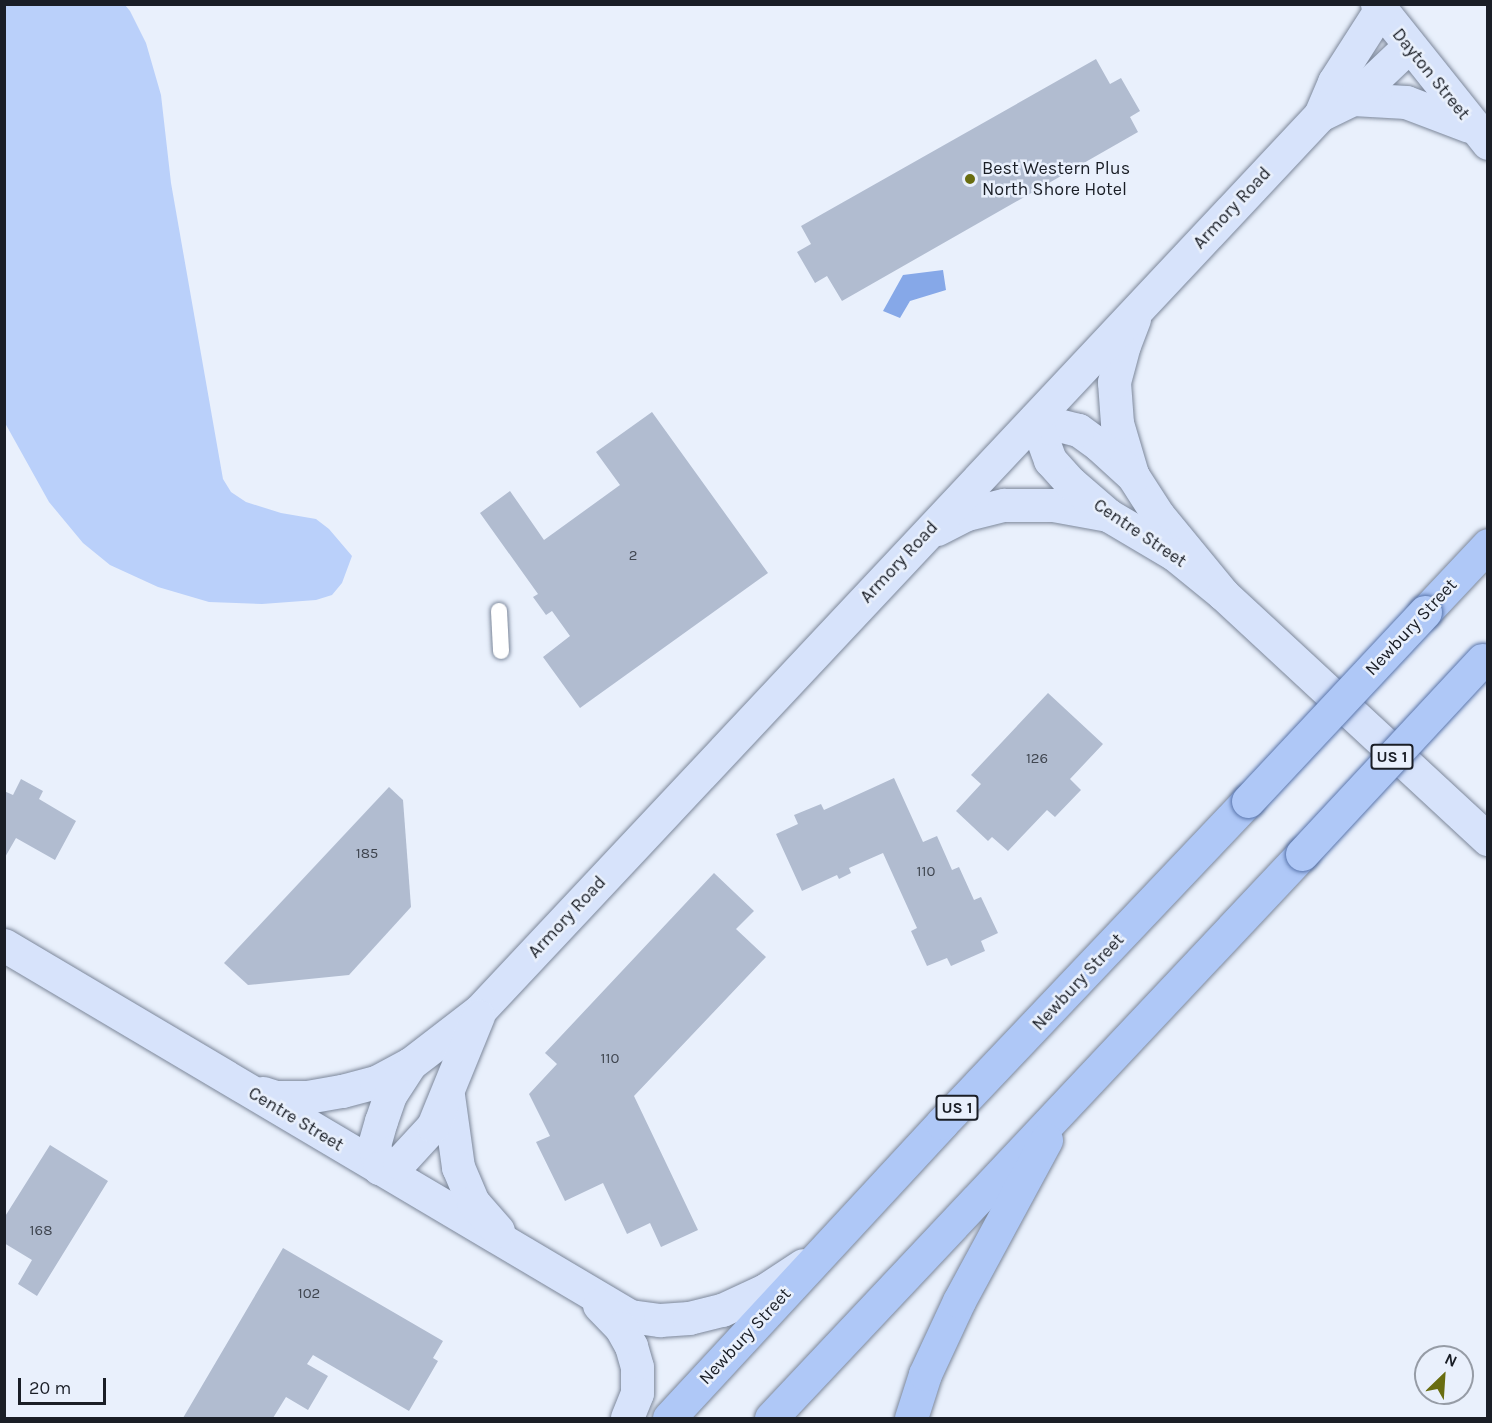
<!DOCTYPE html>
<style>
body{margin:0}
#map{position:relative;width:1492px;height:1423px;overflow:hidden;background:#e9f0fc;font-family:Karla,sans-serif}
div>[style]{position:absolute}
.green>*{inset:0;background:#bad0fa}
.water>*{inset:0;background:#86a8e8}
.building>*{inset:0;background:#b1bcd0}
.roads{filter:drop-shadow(0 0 2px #7c879a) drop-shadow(0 0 2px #7c879a)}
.lane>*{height:16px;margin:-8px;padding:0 8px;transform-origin:8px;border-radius:8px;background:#fff}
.secondary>*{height:33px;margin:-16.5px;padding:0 16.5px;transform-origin:16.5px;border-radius:16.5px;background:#d7e3fb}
.primary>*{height:33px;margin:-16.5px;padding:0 16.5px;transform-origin:16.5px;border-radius:16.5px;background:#afc8f7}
.bridges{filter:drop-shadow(0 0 2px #5874ab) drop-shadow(0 0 2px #5874ab)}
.primary-bridge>*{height:33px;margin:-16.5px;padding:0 16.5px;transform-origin:16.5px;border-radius:16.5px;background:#afc8f7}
.dots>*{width:16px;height:16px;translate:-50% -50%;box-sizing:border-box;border:3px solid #e9f0fc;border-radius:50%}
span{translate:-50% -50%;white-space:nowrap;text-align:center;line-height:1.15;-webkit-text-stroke:5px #e9f0fc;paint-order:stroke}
.number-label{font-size:15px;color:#404650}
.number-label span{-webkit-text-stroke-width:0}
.shield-label span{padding:2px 4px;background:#e9f0fc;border:2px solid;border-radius:4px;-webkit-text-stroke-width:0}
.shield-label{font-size:16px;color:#1a1e26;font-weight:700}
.street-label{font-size:18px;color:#1a1e26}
.poi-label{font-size:18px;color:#1a1e26}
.left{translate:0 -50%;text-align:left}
.frame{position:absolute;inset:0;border:6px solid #1a1e26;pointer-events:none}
.north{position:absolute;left:1414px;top:1345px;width:60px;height:60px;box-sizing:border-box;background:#e9f0fc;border:2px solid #969ca6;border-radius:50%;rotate:25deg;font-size:16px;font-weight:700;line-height:24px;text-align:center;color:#1a1e26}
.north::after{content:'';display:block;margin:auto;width:21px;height:27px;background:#696d10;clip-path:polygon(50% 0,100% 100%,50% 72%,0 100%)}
.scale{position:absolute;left:18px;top:1378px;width:88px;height:27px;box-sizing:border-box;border:3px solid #1a1e26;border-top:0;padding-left:8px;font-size:18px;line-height:21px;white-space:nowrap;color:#1a1e26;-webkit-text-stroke:4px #e9f0fc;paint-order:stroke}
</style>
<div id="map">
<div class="green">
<div style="clip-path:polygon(4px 5px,125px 5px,130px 11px,146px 43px,161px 95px,171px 183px,223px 479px,231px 492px,246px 502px,281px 513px,316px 519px,329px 529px,352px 556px,342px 583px,332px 595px,316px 600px,262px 604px,209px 602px,158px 587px,110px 565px,83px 543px,49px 502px,5px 423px)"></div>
</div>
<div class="water">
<div style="clip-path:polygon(943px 270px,946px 290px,910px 301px,900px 318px,883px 311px,903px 275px)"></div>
</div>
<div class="building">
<div style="clip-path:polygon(1096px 59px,1110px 84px,1121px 78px,1140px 111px,1130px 117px,1138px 132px,842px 301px,827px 276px,815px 283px,797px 252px,811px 244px,801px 226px)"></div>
<div style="clip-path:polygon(652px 412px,768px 573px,580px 708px,543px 657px,570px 636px,552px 611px,546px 615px,533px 597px,538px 594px,480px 513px,510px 491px,544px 540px,620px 485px,596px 452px)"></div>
<div style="clip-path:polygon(1048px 693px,1103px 744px,1070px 779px,1081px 790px,1055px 817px,1047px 810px,1008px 851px,992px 837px,988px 841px,956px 811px,981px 784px,971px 775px)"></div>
<div style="clip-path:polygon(894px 778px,923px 842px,937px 836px,952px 870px,959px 867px,974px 900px,981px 897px,998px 933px,981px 941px,985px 951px,951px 966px,947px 958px,927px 966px,911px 931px,917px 928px,883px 853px,849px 868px,851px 873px,839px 879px,837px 875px,802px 891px,776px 834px,798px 824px,794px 815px,821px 804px,824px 810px)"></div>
<div style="clip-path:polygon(21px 779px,43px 791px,39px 799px,76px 821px,55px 860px,16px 838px,4px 859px,4px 791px,13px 795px)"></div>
<div style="clip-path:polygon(389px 787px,403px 800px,411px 907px,349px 975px,248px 985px,224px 963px)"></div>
<div style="clip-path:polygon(714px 873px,754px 911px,736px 929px,766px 957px,634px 1096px,698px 1230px,661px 1247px,650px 1223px,627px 1234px,603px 1183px,565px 1201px,536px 1142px,550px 1136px,529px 1094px,557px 1064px,545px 1053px)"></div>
<div style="clip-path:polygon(50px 1145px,108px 1181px,37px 1296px,18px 1284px,32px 1260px,4px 1243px,4px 1218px)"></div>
<div style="clip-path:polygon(283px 1248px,443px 1341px,433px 1358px,438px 1361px,409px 1411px,313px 1355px,307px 1364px,328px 1376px,308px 1410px,286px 1397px,273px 1418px,183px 1418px)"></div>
</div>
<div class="roads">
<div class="lane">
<div style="left:499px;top:611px;width:40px;rotate:87.1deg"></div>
</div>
<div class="secondary">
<div style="left:1377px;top:4px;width:178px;rotate:51.4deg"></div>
<div style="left:1353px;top:99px;width:53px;rotate:3.2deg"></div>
<div style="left:1406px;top:102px;width:67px;rotate:20.9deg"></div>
<div style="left:1320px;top:115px;width:36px;rotate:-67deg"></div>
<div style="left:1334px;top:82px;width:85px;rotate:-57.4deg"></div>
<div style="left:1132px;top:474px;width:53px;rotate:-106.4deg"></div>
<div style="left:1117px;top:423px;width:41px;rotate:-94.2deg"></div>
<div style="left:1114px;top:382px;width:38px;rotate:-75deg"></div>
<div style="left:1124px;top:345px;width:28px;rotate:-69deg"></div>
<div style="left:937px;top:529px;width:34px;rotate:-27deg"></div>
<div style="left:967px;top:514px;width:38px;rotate:-14deg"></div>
<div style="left:1004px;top:505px;width:49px"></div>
<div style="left:1053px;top:505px;width:56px;rotate:10.3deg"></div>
<div style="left:1223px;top:594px;width:102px;rotate:-129.4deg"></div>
<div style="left:1158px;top:515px;width:46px;rotate:-122.7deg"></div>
<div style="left:1133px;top:476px;width:46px;rotate:-137.6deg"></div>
<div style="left:1099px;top:445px;width:26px;rotate:-144deg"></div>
<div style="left:1078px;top:430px;width:44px;rotate:-165.7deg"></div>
<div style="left:1035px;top:419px;width:44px;rotate:69.9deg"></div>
<div style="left:1050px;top:460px;width:31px;rotate:48deg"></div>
<div style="left:1071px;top:483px;width:49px;rotate:40.9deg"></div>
<div style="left:1108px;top:515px;width:77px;rotate:30.6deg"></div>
<div style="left:1174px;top:554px;width:63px;rotate:39.2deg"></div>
<div style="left:1223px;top:594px;width:361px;rotate:42.8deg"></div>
<div style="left:4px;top:945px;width:728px;rotate:30.65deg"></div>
<div style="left:630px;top:1316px;width:30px;rotate:8deg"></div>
<div style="left:660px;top:1320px;width:29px;rotate:-4deg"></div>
<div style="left:689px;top:1318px;width:34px;rotate:-14deg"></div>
<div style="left:722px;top:1310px;width:47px;rotate:-24.9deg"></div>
<div style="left:765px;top:1290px;width:45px;rotate:-33.3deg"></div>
<div style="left:263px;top:1093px;width:13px;rotate:18deg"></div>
<div style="left:275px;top:1097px;width:32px"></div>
<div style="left:307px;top:1097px;width:36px;rotate:-10deg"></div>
<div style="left:342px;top:1091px;width:35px;rotate:-15deg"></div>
<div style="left:376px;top:1082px;width:38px;rotate:-28deg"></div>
<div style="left:448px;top:1095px;width:73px;rotate:82.1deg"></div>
<div style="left:458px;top:1167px;width:38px;rotate:67deg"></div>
<div style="left:473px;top:1202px;width:38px;rotate:49deg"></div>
<div style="left:379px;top:1168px;width:24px;rotate:-102deg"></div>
<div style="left:374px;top:1145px;width:25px;rotate:-74deg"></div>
<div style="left:381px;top:1121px;width:28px;rotate:-71deg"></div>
<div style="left:390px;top:1095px;width:37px;rotate:-57deg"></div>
<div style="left:410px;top:1064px;width:88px;rotate:-37.6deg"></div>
<div style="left:480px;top:1010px;width:1227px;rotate:-46.82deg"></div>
<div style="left:1320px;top:115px;width:37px;rotate:-26deg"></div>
<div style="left:1353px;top:99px;width:76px;rotate:-43.4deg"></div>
<div style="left:379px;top:1168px;width:21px;rotate:-14deg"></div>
<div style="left:399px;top:1163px;width:50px;rotate:-47.4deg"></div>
<div style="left:433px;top:1126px;width:119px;rotate:-67.8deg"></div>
<div style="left:599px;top:1305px;width:32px;rotate:46deg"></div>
<div style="left:621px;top:1328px;width:21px;rotate:61deg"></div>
<div style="left:631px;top:1346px;width:22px;rotate:74deg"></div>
<div style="left:637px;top:1367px;width:26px;rotate:90deg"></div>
<div style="left:637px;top:1393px;width:27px;rotate:112deg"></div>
</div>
<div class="primary">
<div style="left:1425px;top:612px;width:92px;rotate:-46.8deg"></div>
<div style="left:669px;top:1418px;width:402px;rotate:-47.2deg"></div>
<div style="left:942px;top:1123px;width:444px;rotate:-46.5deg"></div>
<div style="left:771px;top:1418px;width:775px;rotate:-46.73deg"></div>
<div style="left:911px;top:1418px;width:46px;rotate:-72.3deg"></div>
<div style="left:925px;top:1374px;width:81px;rotate:-65deg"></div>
<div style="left:959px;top:1301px;width:183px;rotate:-61.6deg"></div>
</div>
</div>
<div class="bridges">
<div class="primary-bridge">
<div style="left:1248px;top:801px;width:259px;rotate:-46.9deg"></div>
<div style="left:1302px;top:854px;width:265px;rotate:-47.1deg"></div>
</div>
</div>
<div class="dots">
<div style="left:970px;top:179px;background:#696d10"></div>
</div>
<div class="number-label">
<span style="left:633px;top:556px">2</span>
<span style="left:1037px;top:759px">126</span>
<span style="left:367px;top:854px">185</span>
<span style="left:926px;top:872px">110</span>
<span style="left:610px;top:1059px">110</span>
<span style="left:41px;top:1231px">168</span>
<span style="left:309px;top:1294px">102</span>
</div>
<div class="shield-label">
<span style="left:1392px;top:757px">US 1</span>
<span style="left:957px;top:1108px">US 1</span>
</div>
<div class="street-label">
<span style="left:1431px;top:74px;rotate:51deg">Dayton Street</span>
<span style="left:1232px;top:208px;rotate:-47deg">Armory Road</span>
<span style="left:1140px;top:533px;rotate:34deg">Centre Street</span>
<span style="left:899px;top:562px;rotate:-47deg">Armory Road</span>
<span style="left:1411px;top:627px;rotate:-47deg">Newbury Street</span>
<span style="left:567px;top:917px;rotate:-47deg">Armory Road</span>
<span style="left:1078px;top:982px;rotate:-47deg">Newbury Street</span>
<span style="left:296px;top:1119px;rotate:31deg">Centre Street</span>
<span style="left:745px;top:1336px;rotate:-47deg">Newbury Street</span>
</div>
<div class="poi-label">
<span class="left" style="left:982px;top:179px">Best Western Plus<br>North Shore Hotel</span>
</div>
<div class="frame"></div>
<div class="north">N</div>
<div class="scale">20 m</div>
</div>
